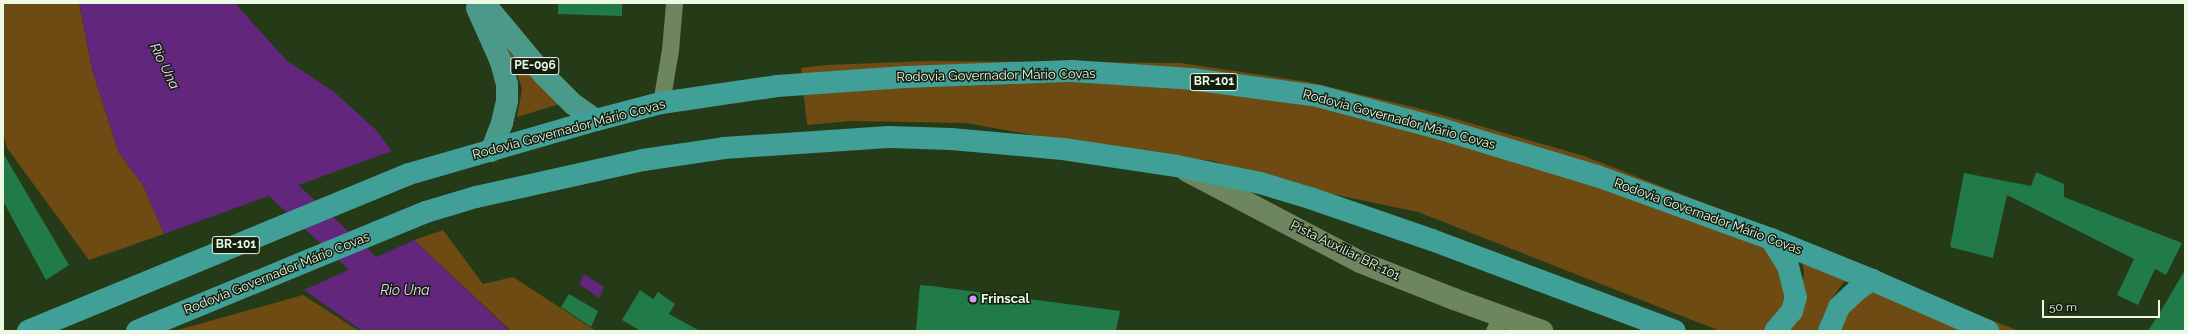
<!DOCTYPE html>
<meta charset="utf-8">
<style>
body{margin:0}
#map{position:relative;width:2188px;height:334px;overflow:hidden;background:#253a17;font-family:Raleway,sans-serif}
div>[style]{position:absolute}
.green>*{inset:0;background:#6e4b13}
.water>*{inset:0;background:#62267c}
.river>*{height:28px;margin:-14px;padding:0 14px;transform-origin:14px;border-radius:14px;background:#62267c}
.building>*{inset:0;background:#207b48}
.minor>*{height:17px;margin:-8.5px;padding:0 8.5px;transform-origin:8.5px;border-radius:8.5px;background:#6e8660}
.secondary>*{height:22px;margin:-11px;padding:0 11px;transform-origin:11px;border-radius:11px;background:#6e8660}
.primary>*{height:22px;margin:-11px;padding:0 11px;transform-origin:11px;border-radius:11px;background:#4b9989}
.trunk>*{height:22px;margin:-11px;padding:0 11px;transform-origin:11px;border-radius:11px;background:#409f96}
.dots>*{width:11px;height:11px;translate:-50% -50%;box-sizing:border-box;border:2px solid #141e0f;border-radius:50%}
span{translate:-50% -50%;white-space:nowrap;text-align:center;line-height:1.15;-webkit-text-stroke:3px #141e0f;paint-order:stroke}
.shield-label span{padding:1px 3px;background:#141e0f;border:1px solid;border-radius:3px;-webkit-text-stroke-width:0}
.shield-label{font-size:12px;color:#ecfae5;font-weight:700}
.street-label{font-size:13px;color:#ecfae5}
.poi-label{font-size:13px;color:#ecfae5;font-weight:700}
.left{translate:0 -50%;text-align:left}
.water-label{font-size:14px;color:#ecddf5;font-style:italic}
.frame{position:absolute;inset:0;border:4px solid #ecfae5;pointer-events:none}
.scale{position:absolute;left:2042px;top:300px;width:118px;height:18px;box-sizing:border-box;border:2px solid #ecfae5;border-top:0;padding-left:5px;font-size:12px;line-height:14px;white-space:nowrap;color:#ecfae5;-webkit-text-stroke:3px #141e0f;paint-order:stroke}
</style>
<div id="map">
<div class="green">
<div style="clip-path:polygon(3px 3px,79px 3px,93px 73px,119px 153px,143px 185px,164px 234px,89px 260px,7px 148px,3px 133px)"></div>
<div style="clip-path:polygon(502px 38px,566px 102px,517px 117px,522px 89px,514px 64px)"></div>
<div style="clip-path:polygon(928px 61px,1180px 63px,1309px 82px,1425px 110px,1584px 156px,1778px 232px,1797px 297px,1767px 331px,1720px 331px,1418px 212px,1304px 188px,1213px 161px,1071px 142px,966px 123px,851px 121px,807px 125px,801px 68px,826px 65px)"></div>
<div style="clip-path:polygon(443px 230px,483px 284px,513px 277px,596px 331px,511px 331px,414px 240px)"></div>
<div style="clip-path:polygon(1800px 253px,1852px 278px,1843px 283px,1830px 301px,1822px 319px,1821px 331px,1777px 331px,1801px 297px,1804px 272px)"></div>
<div style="clip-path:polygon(1847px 287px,1973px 313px,2019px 331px,1826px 331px)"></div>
<div style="clip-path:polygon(303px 295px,359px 331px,174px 331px)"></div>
</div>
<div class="water">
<div style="clip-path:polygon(79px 3px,235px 3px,287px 61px,333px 91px,376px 130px,392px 151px,164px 234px,143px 185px,119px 153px,93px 73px)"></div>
<div style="clip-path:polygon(414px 240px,507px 328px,511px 331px,362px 331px,304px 290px)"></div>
<div style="clip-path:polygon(584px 274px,604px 287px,599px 298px,579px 284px)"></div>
</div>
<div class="river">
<div style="left:256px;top:165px;width:245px;rotate:42.7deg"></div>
</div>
<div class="building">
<div style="clip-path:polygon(558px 3px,622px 3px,622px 16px,558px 14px)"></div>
<div style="clip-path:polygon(3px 153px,69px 265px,46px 280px,3px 201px)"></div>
<div style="clip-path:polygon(2036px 172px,2064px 184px,2064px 197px,2182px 243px,2166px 275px,2155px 269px,2138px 305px,2117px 295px,2134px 259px,2007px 195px,1993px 258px,1950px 247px,1964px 173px,2031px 186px)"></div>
<div style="clip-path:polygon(2185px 270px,2185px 331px,2148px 331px,2162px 309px)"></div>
<div style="clip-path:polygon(920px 285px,932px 286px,1120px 311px,1116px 331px,916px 331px)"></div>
<div style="clip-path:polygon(640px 290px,653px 299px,658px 292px,675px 304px,669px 314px,700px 331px,641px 331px,622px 320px)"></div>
<div style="clip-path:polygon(569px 294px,598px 311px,591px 327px,561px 307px)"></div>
</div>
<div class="minor">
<div style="left:661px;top:103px;width:54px;rotate:-80.4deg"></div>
<div style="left:670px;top:50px;width:47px;rotate:-85.1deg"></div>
<div style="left:1494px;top:331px;width:17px;rotate:-65deg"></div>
</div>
<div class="secondary">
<div style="left:1187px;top:171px;width:195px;rotate:27.7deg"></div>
<div style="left:1360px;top:262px;width:101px;rotate:21.5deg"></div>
<div style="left:1454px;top:299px;width:94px;rotate:20deg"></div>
</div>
<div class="primary">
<div style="left:484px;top:3px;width:94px;rotate:50.2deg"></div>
<div style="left:544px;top:75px;width:41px;rotate:45deg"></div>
<div style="left:573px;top:104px;width:28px;rotate:35deg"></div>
<div style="left:477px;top:8px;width:59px;rotate:66deg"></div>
<div style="left:501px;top:62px;width:23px;rotate:75deg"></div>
<div style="left:507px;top:84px;width:17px;rotate:90deg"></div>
<div style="left:507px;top:101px;width:23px;rotate:103deg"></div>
<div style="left:502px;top:123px;width:30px;rotate:111deg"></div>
</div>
<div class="trunk">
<div style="left:1771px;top:239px;width:32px;rotate:58deg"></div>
<div style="left:1788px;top:266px;width:32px;rotate:76deg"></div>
<div style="left:1796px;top:297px;width:15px;rotate:106deg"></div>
<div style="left:1792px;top:311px;width:26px;rotate:130deg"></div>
<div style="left:28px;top:331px;width:412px;rotate:-22.4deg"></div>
<div style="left:409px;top:174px;width:195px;rotate:-16.1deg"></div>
<div style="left:596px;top:120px;width:67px;rotate:-14.7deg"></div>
<div style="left:661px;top:103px;width:117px;rotate:-8.3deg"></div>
<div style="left:777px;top:86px;width:128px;rotate:-4deg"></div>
<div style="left:905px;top:77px;width:167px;rotate:-2.1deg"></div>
<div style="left:1072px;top:71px;width:119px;rotate:3.8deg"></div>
<div style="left:1191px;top:79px;width:128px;rotate:7.6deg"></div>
<div style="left:1318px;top:96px;width:127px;rotate:15deg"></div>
<div style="left:1441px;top:129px;width:163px;rotate:16.8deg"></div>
<div style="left:1597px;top:176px;width:185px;rotate:19.9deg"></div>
<div style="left:1771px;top:239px;width:109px;rotate:22.1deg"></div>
<div style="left:1872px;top:280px;width:127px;rotate:23.7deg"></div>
<div style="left:137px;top:331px;width:313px;rotate:-22.4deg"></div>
<div style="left:426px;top:212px;width:52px;rotate:-16.7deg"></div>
<div style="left:476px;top:197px;width:171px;rotate:-12.5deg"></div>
<div style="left:643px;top:160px;width:82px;rotate:-8.4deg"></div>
<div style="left:724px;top:148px;width:165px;rotate:-3.8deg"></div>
<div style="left:889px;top:137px;width:62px;rotate:1.8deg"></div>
<div style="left:951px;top:139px;width:112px;rotate:5.1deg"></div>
<div style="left:1063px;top:149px;width:115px;rotate:8.5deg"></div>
<div style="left:1177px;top:166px;width:85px;rotate:11.6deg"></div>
<div style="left:1260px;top:183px;width:52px;rotate:16.7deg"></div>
<div style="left:1310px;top:198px;width:129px;rotate:19deg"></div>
<div style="left:1432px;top:240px;width:259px;rotate:20.5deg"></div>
<div style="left:1829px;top:331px;width:26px;rotate:-67deg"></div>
<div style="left:1839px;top:307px;width:26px;rotate:-43deg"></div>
<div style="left:1858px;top:289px;width:17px;rotate:-33deg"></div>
</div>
<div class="dots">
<div style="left:973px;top:299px;background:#d99af7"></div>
</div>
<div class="shield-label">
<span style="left:535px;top:66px">PE-096</span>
<span style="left:1214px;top:82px">BR-101</span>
<span style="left:236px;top:245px">BR-101</span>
</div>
<div class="street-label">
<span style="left:996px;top:76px;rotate:-1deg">Rodovia Governador Mário Covas</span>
<span style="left:1399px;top:120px;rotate:15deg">Rodovia Governador Mário Covas</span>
<span style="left:569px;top:130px;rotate:-15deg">Rodovia Governador Mário Covas</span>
<span style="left:1708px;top:217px;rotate:20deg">Rodovia Governador Mário Covas</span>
<span style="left:1345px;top:251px;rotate:26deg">Pista Auxiliar BR-101</span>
<span style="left:277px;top:274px;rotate:-22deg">Rodovia Governador Mário Covas</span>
</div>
<div class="poi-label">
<span class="left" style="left:981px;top:299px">Frinscal</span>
</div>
<div class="water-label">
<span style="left:165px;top:66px;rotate:64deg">Rio Una</span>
<span style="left:405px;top:290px">Rio Una</span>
</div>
<div class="frame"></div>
<div class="scale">50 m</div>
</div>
